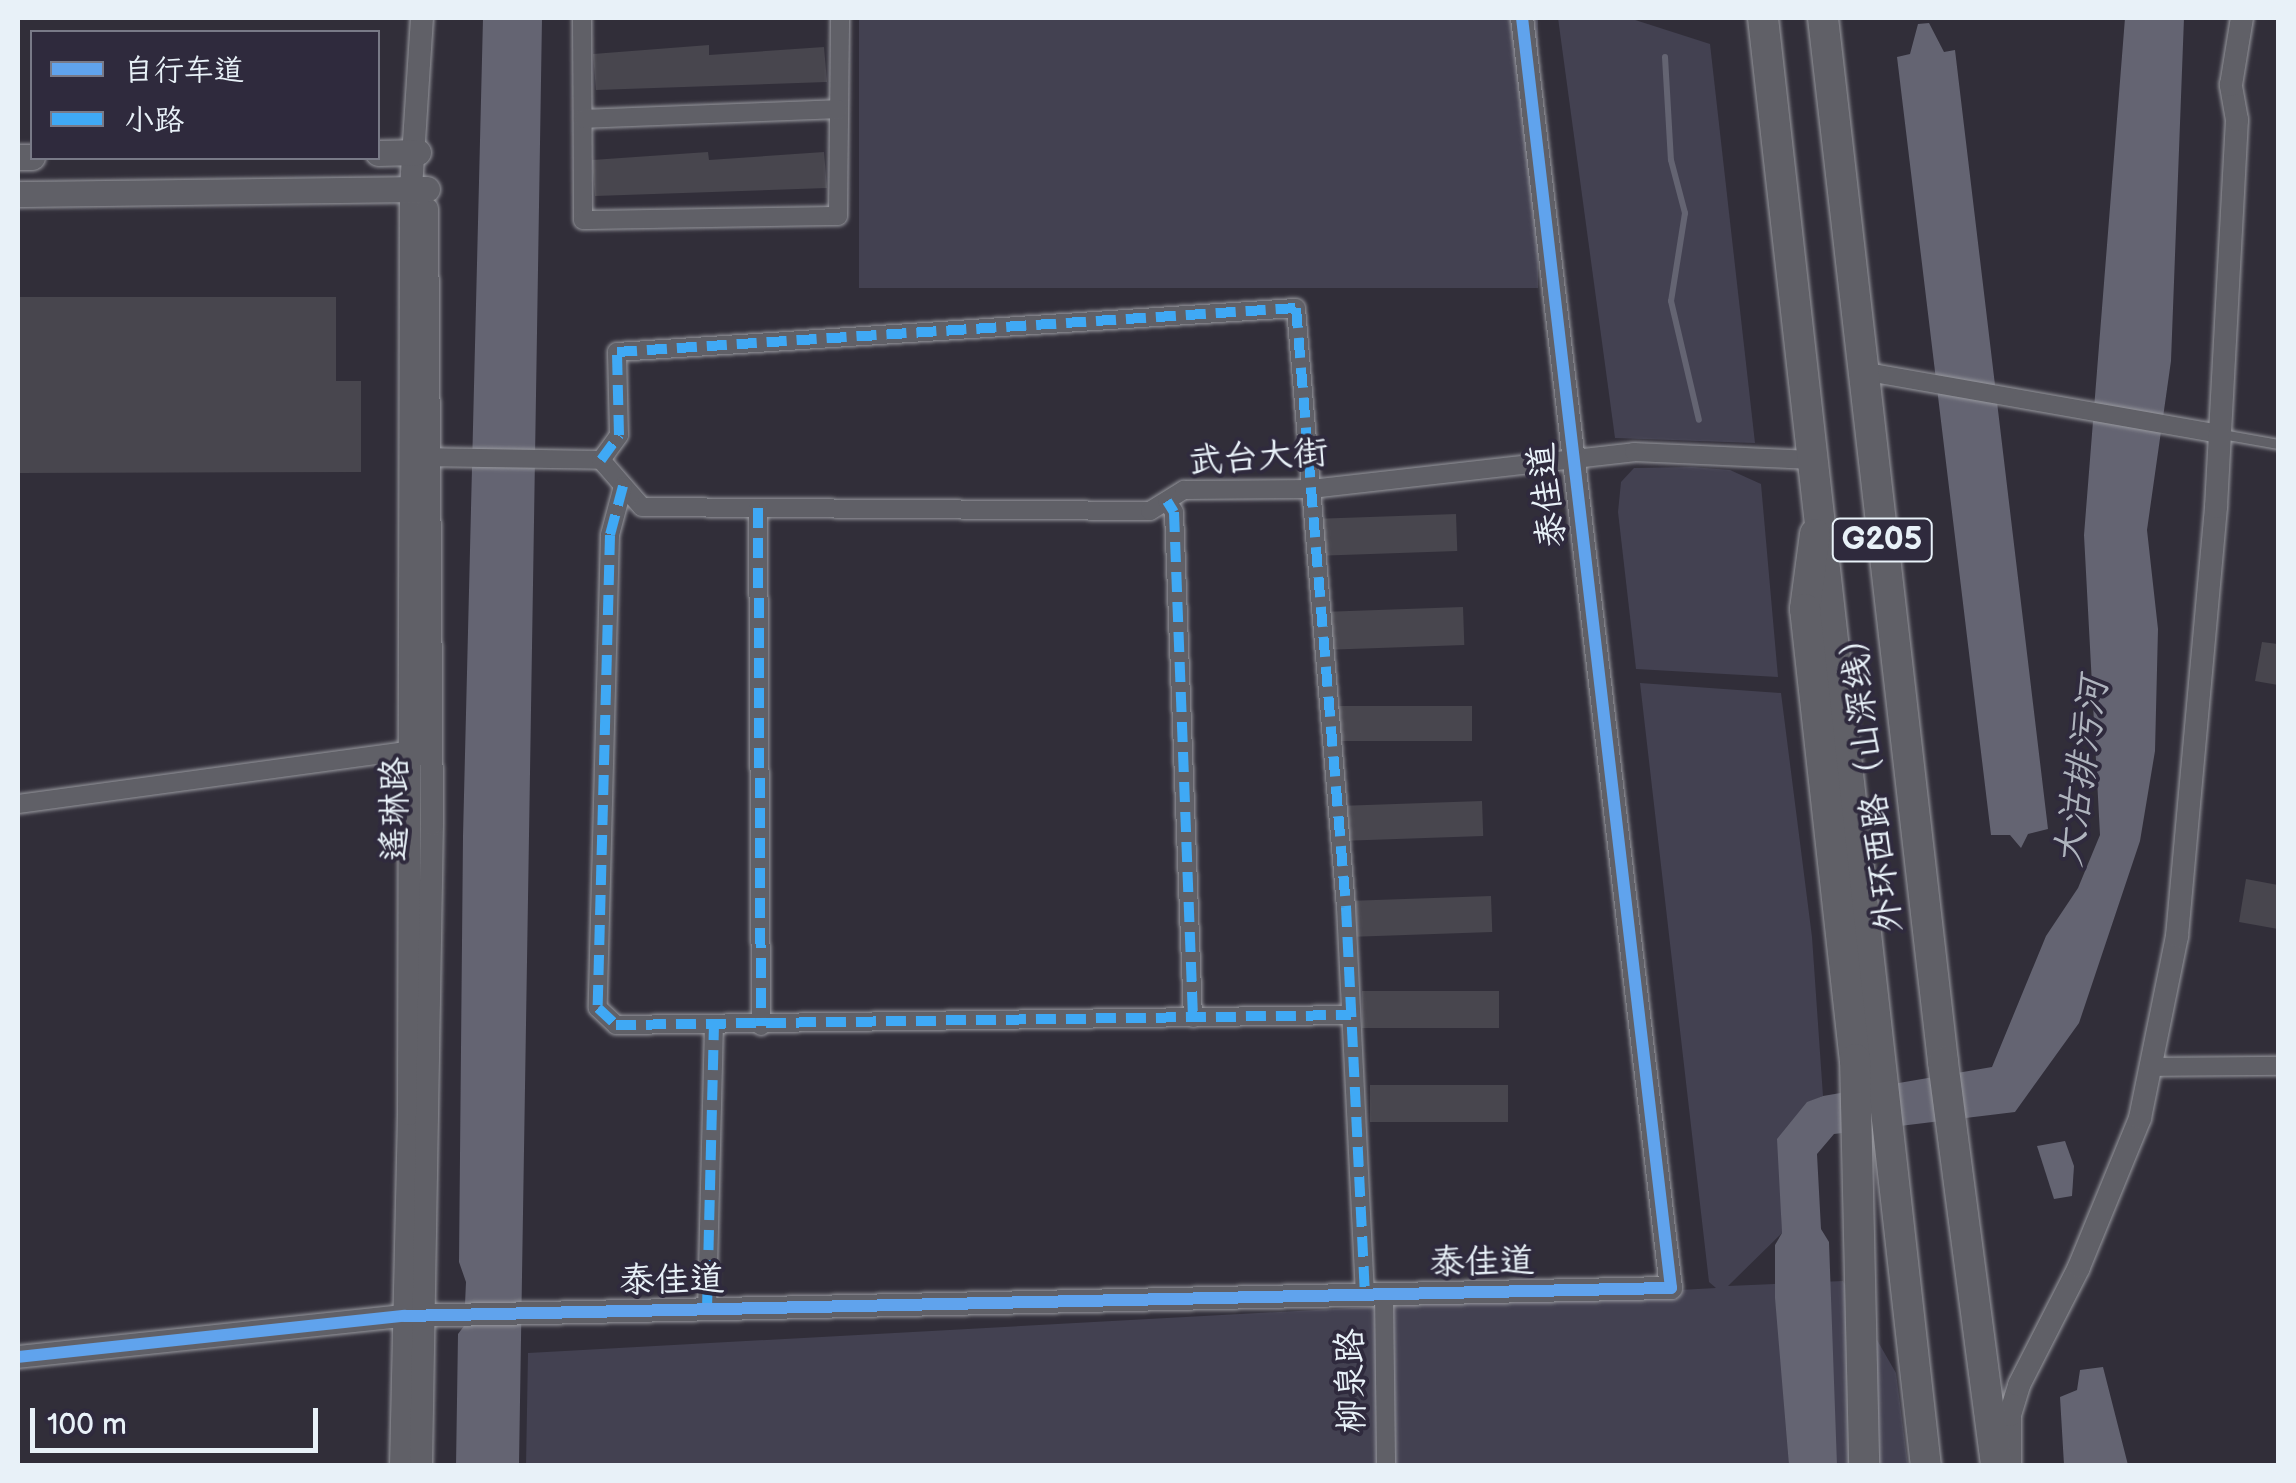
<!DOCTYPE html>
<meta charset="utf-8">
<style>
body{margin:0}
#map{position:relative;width:2296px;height:1483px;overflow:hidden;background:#312e39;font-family:"Balsamiq Sans","LXGW WenKai TC",sans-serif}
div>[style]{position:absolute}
.green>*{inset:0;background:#434151;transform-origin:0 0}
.water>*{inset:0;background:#646472}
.stream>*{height:6px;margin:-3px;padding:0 3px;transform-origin:3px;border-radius:3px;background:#646472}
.building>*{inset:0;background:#48464e;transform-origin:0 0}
.roads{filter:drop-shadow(0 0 2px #98999f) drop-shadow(0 0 2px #98999f)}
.service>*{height:9px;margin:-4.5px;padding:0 4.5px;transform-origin:4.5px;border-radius:4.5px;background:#606067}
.minor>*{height:18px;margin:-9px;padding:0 9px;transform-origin:9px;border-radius:9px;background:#606067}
.tertiary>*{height:22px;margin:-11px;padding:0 11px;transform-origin:11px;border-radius:11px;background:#606067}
.secondary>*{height:25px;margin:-12.5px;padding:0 12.5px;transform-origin:12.5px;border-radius:12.5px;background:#606067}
.trunk>*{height:30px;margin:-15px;padding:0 15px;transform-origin:15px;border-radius:15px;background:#606067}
.quiet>*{height:10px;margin-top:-5px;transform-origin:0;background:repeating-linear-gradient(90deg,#3fa9f5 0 20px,transparent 0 30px)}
.cycleway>*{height:12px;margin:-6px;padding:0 6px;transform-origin:6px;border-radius:6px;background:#60a3ed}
span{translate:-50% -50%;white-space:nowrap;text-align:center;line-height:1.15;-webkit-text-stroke:8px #2f2a3d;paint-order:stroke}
.shield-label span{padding:2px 8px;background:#2f2a3d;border:2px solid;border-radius:8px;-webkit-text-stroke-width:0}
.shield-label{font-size:32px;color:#e8f1f8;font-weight:700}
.street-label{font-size:35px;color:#e8f1f8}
.water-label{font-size:38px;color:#afb4be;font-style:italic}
.frame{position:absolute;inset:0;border:20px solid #e8f1f8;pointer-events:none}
.legend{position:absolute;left:30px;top:30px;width:350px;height:130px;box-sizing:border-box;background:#2f2a3d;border:2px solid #797a88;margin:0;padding:12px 18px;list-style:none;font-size:30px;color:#e8f1f8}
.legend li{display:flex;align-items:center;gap:20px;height:50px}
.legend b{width:50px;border:2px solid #797a88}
.scale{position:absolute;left:30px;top:1408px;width:288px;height:45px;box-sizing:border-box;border:5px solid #e8f1f8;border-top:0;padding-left:12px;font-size:30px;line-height:35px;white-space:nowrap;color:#e8f1f8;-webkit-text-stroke:8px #2f2a3d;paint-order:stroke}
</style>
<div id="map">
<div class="green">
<div style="left:859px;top:18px;width:679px;height:270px"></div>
<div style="clip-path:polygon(1558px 18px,1629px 18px,1710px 44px,1755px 443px,1615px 438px)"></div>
<div style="clip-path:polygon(1692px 467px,1730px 470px,1761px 484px,1778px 677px,1636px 669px,1618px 512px,1621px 482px,1634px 468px)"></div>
<div style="clip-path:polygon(1640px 683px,1781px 693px,1812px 937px,1823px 1096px,1807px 1103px,1781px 1190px,1782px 1233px,1728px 1286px,1843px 1281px,1896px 1373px,1908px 1465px,526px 1466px,528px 1353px,1716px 1288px,1709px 1282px)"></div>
</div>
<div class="water">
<div style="clip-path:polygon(483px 18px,542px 18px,519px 1465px,456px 1466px,458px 1334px,464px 1326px,466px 1282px,459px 1262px,463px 836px)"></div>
<div style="clip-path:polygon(2125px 18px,2184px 18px,2171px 361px,2147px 530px,2158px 629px,2155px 751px,2140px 841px,2079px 1023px,2015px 1112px,1834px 1134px,1817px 1154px,1821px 1229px,1829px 1242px,1837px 1465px,1789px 1465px,1775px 1298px,1775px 1245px,1782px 1233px,1777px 1139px,1807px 1102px,1823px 1096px,1992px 1067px,2046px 936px,2078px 888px,2100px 835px,2084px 535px)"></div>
<div style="clip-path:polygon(1929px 23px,1944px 52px,1955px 50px,2048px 829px,2028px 834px,2021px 848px,2010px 835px,1991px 835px,1897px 57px,1910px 54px,1918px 24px)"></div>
<div style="clip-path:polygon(2065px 1141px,2074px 1166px,2072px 1196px,2054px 1199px,2037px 1146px)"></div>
<div style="clip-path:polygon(2103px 1367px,2128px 1465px,2064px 1465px,2060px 1397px,2077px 1390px,2080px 1370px)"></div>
</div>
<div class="stream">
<div style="left:1665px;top:57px;width:103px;rotate:86.7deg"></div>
<div style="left:1671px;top:160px;width:55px;rotate:75.2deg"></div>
<div style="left:1685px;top:213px;width:89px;rotate:99deg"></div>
<div style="left:1671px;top:301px;width:122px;rotate:76.8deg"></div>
</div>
<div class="building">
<div style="clip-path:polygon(709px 45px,709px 55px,824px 47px,827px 82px,596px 90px,593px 54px)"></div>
<div style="clip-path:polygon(708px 152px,709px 160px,824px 152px,827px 188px,595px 196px,592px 160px)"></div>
<div style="clip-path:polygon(18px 297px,336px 297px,336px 381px,361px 381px,361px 472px,18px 473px)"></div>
<div style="left:1456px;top:514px;width:37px;height:137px;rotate:88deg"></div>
<div style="left:1463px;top:607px;width:38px;height:135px;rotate:88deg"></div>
<div style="clip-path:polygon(2262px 642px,2278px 644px,2278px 685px,2255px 681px)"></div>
<div style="left:1472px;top:706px;width:35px;height:135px;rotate:90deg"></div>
<div style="left:1482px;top:801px;width:35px;height:137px;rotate:88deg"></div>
<div style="clip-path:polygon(2246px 879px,2278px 885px,2278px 929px,2239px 922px)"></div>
<div style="left:1491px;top:896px;width:36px;height:137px;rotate:88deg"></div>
<div style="left:1499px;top:991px;width:37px;height:137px;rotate:90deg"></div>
<div style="left:1508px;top:1085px;width:37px;height:138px;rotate:90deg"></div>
</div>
<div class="roads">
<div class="service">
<div style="left:2222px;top:434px;width:57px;rotate:10.1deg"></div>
</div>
<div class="minor">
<div style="left:582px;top:18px;width:202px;rotate:89.7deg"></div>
<div style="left:583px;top:220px;width:255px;rotate:-0.9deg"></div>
<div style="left:838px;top:216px;width:198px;rotate:-89.4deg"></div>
<div style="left:583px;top:119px;width:256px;rotate:-2.2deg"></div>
<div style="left:1862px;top:371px;width:364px;rotate:10deg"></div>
<div style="left:418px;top:457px;width:183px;rotate:0.9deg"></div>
<div style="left:601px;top:460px;width:62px;rotate:48.9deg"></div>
<div style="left:642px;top:507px;width:508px;rotate:0.45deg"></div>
<div style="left:1150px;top:511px;width:40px;rotate:-32deg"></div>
<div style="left:1184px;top:490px;width:127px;rotate:-0.5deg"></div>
<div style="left:1311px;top:489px;width:325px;rotate:-6.5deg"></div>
<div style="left:1634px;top:452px;width:178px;rotate:2.6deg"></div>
<div style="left:601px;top:460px;width:31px;rotate:-54deg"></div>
<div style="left:619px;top:435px;width:83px;rotate:-91.4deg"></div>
<div style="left:617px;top:352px;width:680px;rotate:-3.71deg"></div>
<div style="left:1296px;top:308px;width:601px;rotate:85.23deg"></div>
<div style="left:1346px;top:907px;width:389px;rotate:87.2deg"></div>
<div style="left:623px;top:486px;width:51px;rotate:104.9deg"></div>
<div style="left:610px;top:535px;width:473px;rotate:91.5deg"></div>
<div style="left:598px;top:1008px;width:25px;rotate:43deg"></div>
<div style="left:616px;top:1025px;width:735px;rotate:-0.78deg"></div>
<div style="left:1167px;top:501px;width:13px;rotate:58deg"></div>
<div style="left:1174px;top:512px;width:506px;rotate:87.85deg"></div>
<div style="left:758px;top:508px;width:518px;rotate:89.67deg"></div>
<div style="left:18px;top:804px;width:407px;rotate:-7.8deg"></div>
<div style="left:2154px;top:1067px;width:124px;rotate:-0.5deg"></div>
<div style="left:1384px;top:1295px;width:171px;rotate:89.3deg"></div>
<div style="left:707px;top:1310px;width:283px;rotate:-88.6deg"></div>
</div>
<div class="tertiary">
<div style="left:18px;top:1357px;width:388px;rotate:-6.1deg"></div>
<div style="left:404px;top:1316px;width:1267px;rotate:-1.27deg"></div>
<div style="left:1671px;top:1288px;width:1279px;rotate:-96.69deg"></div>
<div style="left:401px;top:1466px;width:352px;rotate:-88.7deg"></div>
<div style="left:409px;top:1114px;width:926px;rotate:-89.88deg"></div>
<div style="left:411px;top:188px;width:170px;rotate:-86.3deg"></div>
<div style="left:421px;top:1466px;width:642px;rotate:-89.02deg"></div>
<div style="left:432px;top:824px;width:615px;rotate:-90.47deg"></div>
<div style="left:2010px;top:1466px;width:51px;rotate:-90deg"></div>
<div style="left:2010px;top:1415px;width:31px;rotate:-73deg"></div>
<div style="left:2019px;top:1385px;width:132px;rotate:-63deg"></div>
<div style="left:2079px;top:1267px;width:161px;rotate:-67.7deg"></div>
<div style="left:2140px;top:1118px;width:186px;rotate:-78.5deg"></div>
<div style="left:2177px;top:936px;width:431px;rotate:-84.8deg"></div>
<div style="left:2216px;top:507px;width:388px;rotate:-86.9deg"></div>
<div style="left:2237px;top:120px;width:36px;rotate:-100deg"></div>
<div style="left:2231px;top:85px;width:68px;rotate:-80.7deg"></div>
</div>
<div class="secondary">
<div style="left:378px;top:153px;width:40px;rotate:-1.4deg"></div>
<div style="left:18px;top:157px;width:14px"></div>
<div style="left:18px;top:194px;width:409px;rotate:-0.7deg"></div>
</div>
<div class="trunk">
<div style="left:1763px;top:18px;width:1457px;rotate:83.58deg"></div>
<div style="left:1823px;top:18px;width:1051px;rotate:83.44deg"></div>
<div style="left:1943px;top:1062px;width:407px;rotate:82.5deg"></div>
<div style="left:1815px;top:534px;width:76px;rotate:97.6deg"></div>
<div style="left:1805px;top:609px;width:453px;rotate:83.7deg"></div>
<div style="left:1855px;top:1059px;width:407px;rotate:88.7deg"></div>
</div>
</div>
<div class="quiet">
<div style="left:601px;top:460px;width:31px;rotate:-54deg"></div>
<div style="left:619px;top:435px;width:83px;rotate:-91.4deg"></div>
<div style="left:617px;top:352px;width:680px;rotate:-3.71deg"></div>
<div style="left:1296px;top:308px;width:601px;rotate:85.23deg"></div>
<div style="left:1346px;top:907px;width:389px;rotate:87.2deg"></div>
<div style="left:623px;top:486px;width:51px;rotate:104.9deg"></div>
<div style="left:610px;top:535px;width:473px;rotate:91.5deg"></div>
<div style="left:598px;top:1008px;width:25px;rotate:43deg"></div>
<div style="left:616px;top:1025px;width:735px;rotate:-0.78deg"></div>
<div style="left:1167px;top:501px;width:13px;rotate:58deg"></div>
<div style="left:1174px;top:512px;width:506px;rotate:87.85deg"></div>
<div style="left:758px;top:508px;width:518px;rotate:89.67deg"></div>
<div style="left:707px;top:1310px;width:283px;rotate:-88.6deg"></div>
</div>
<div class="cycleway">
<div style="left:18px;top:1357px;width:388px;rotate:-6.1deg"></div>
<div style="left:404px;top:1316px;width:1267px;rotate:-1.27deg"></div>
<div style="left:1671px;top:1288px;width:1279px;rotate:-96.69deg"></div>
</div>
<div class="shield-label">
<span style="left:1882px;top:540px">G205</span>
</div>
<div class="street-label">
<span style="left:1258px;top:458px;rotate:-4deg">武台大街</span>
<span style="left:1548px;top:495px;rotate:-97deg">泰佳道</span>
<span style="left:1872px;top:776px;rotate:-97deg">外环西路（山深线）</span>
<span style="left:396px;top:809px;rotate:-90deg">遥琳路</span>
<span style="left:1482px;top:1263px;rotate:-1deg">泰佳道</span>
<span style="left:672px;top:1281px;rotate:-1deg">泰佳道</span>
<span style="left:1352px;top:1381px;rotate:-91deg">柳泉路</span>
</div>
<div class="water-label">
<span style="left:2082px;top:772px;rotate:-82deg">大沽排污河</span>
</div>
<div class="frame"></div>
<ul class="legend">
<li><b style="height:12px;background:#60a3ed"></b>自行车道</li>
<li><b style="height:12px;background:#3fa9f5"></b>小路</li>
</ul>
<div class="scale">100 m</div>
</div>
